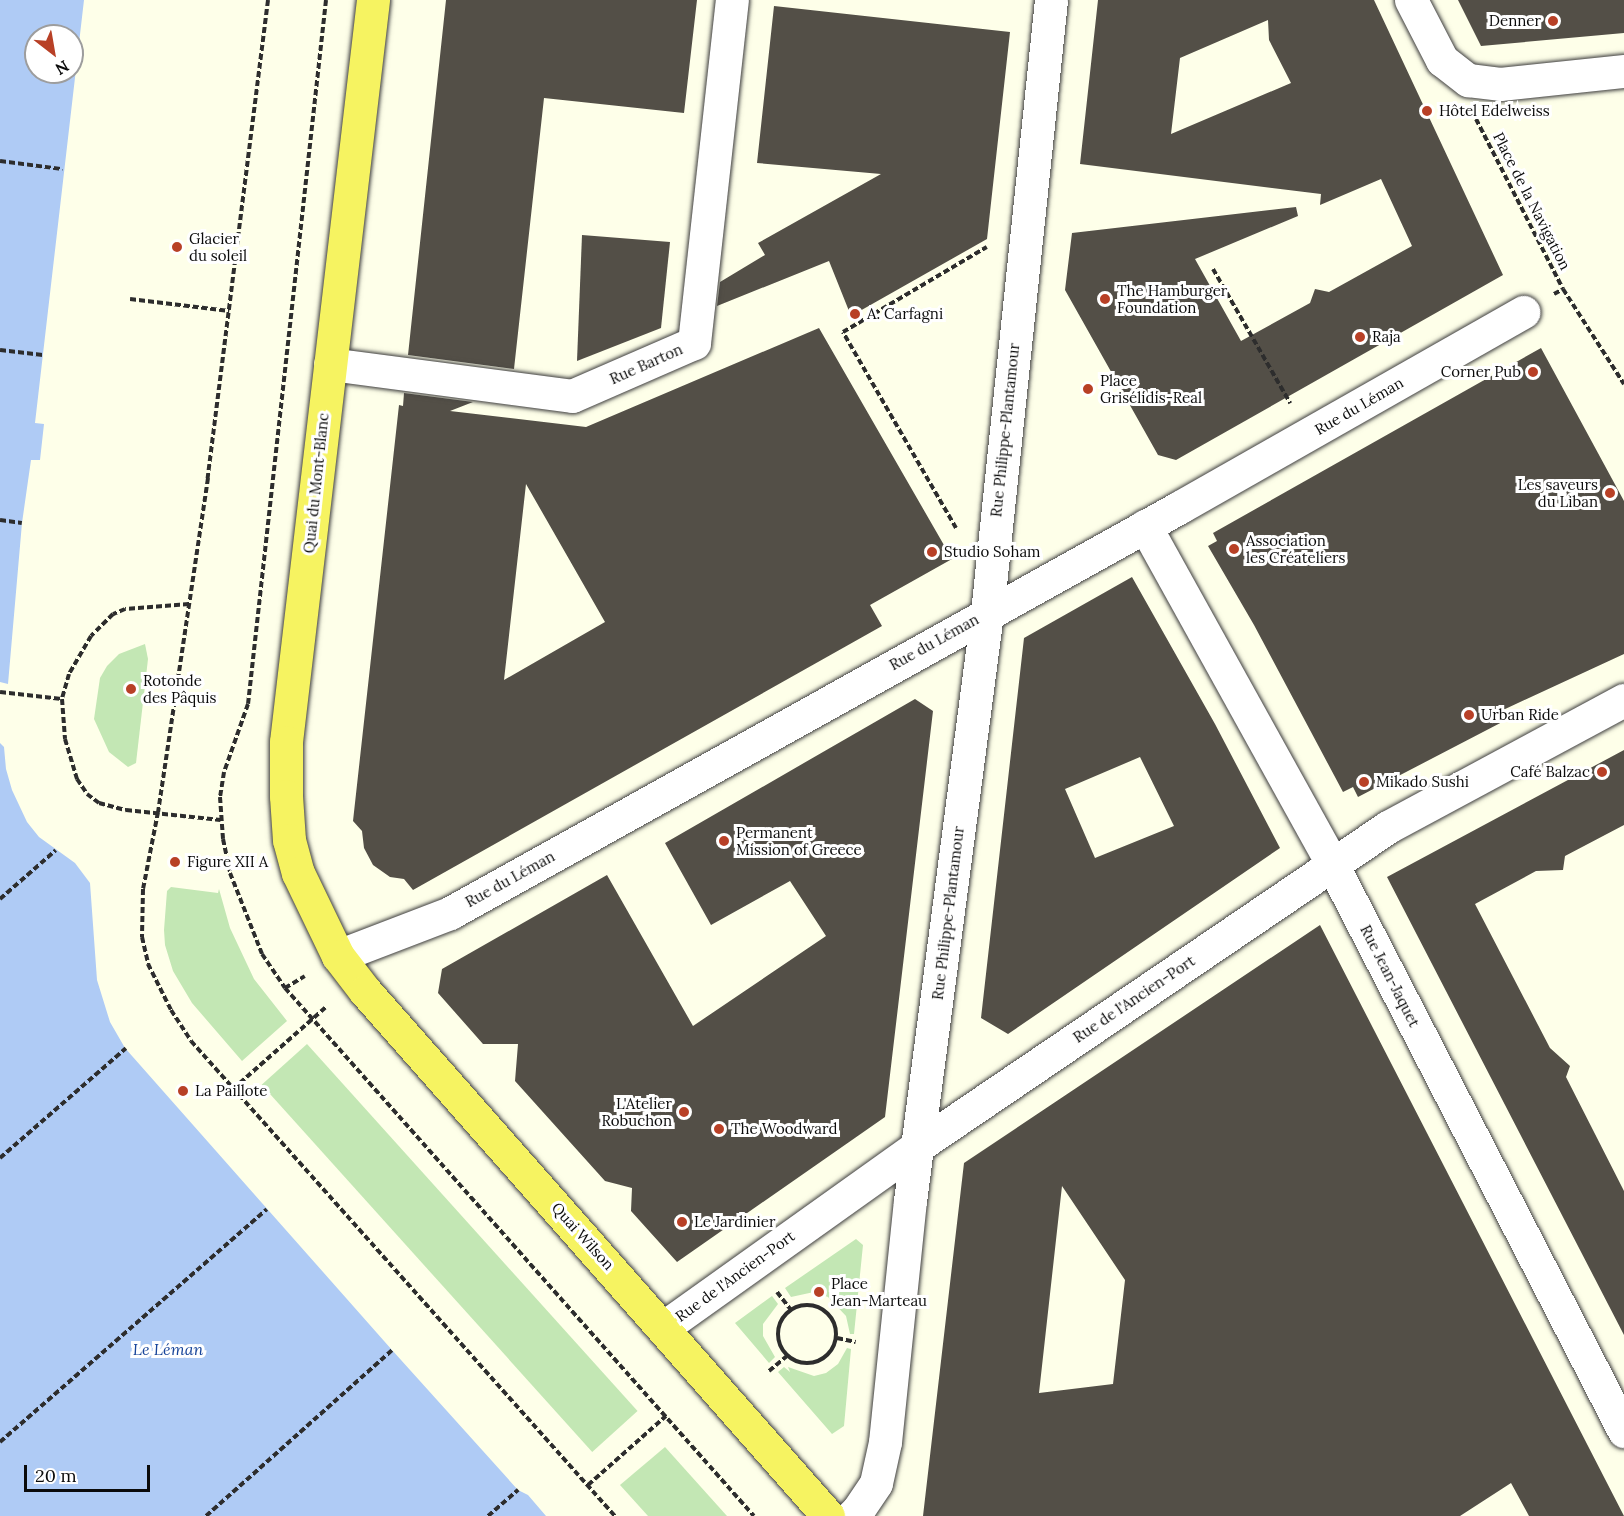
<!DOCTYPE html>
<meta charset="utf-8">
<style>
body{margin:0}
#map{position:relative;width:1624px;height:1516px;overflow:hidden;background:#feffe9;font-family:Lora,serif}
div>[style]{position:absolute}
.green>*{inset:0;background:#c3e7b4;transform-origin:0 0}
.water>*{inset:0;background:#afcbf5}
.building>*{inset:0;background:#534f47}
.path>*{height:4px;margin-top:-2px;transform-origin:0;background:repeating-linear-gradient(90deg,#2d2d2d 0 6px,transparent 0 9px)}
.path>.ring{margin:-2px;padding:0;box-sizing:content-box;background:none;border:4px solid #2d2d2d;border-radius:50%}
.roads{filter:drop-shadow(0 0 2px #3e3e3e) drop-shadow(0 0 2px #3e3e3e)}
.minor>*{height:33px;margin:-16.5px;padding:0 16.5px;transform-origin:16.5px;border-radius:16.5px;background:#fff}
.major>*{height:33px;margin:-16.5px;padding:0 16.5px;transform-origin:16.5px;border-radius:16.5px;background:#f6f361}
.dots>*{width:16px;height:16px;translate:-50% -50%;box-sizing:border-box;border:3px solid #fff;border-radius:50%}
span{translate:-50% -50%;white-space:nowrap;text-align:center;line-height:1.15;-webkit-text-stroke:6px #fff;paint-order:stroke}
.poi-label{font-size:15px;color:#0b0b0b}
.right{translate:-100% -50%;text-align:right}
.left{translate:0 -50%;text-align:left}
.street-label{font-size:15px;color:#0b0b0b}
.water-label{font-size:16px;color:#174499;font-style:italic}
.north{position:absolute;left:24px;top:24px;width:60px;height:60px;box-sizing:border-box;background:#fff;border:2px solid #9d9d9d;border-radius:50%;rotate:149deg;font-size:16px;font-weight:700;line-height:24px;text-align:center;color:#0b0b0b}
.north::after{content:'';display:block;margin:auto;width:21px;height:27px;background:#b84026;clip-path:polygon(50% 0,100% 100%,50% 72%,0 100%)}
.scale{position:absolute;left:24px;top:1465px;width:126px;height:27px;box-sizing:border-box;border:3px solid #0b0b0b;border-top:0;padding-left:8px;font-size:18px;line-height:21px;white-space:nowrap;color:#0b0b0b;-webkit-text-stroke:4px #fff;paint-order:stroke}
</style>
<div id="map">
<div class="green">
<div style="clip-path:polygon(145px 644px,148px 659px,136px 763px,128px 767px,109px 752px,94px 719px,100px 678px,107px 666px,119px 654px)"></div>
<div style="clip-path:polygon(171px 887px,218px 893px,219px 889px,230px 928px,254px 979px,287px 1021px,242px 1061px,192px 1003px,173px 971px,165px 945px,164px 930px,167px 891px)"></div>
<div style="left:307px;top:1044px;width:494px;height:61px;rotate:48deg"></div>
<div style="clip-path:polygon(856px 1239px,863px 1245px,854px 1334px,850px 1334px,846px 1316px,828px 1297px,814px 1292px,791px 1297px,785px 1288px)"></div>
<div style="clip-path:polygon(772px 1296px,778px 1304px,763px 1324px,763px 1336px,775px 1357px,769px 1363px,735px 1323px)"></div>
<div style="clip-path:polygon(847px 1348px,851px 1349px,844px 1426px,832px 1434px,778px 1372px,784px 1367px,790px 1372px,788px 1367px,814px 1376px,826px 1373px,838px 1364px)"></div>
<div style="clip-path:polygon(665px 1447px,727px 1516px,648px 1516px,620px 1485px)"></div>
</div>
<div class="water">
<div style="clip-path:polygon(evenodd,0 0,84px 0,35px 423px,44px 424px,40px 460px,31px 460px,22px 523px,8px 684px,0 682px,0 0,36px 36px,72px 36px,72px 72px,36px 72px,36px 36px)"></div>
<div style="clip-path:polygon(0 743px,4px 747px,6px 769px,12px 790px,27px 822px,39px 837px,75px 863px,90px 883px,97px 980px,110px 1022px,125px 1048px,392px 1350px,518px 1490px,528px 1495px,546px 1516px,0 1516px)"></div>
</div>
<div class="building">
<div style="clip-path:polygon(446px 0,697px 0,684px 113px,544px 98px,514px 369px,408px 355px)"></div>
<div style="clip-path:polygon(evenodd,1098px 0,1374px 0,1503px 275px,1176px 460px,1158px 455px,1065px 290px,1072px 233px,1296px 207px,1298px 216px,1195px 259px,1241px 341px,1310px 303px,1315px 289px,1329px 292px,1412px 246px,1381px 179px,1320px 205px,1321px 194px,1080px 164px,1098px 0,1268px 20px,1269px 40px,1291px 83px,1171px 134px,1180px 58px,1268px 20px)"></div>
<div style="clip-path:polygon(1458px 0,1624px 0,1624px 33px,1481px 46px)"></div>
<div style="clip-path:polygon(774px 6px,1010px 32px,987px 239px,851px 316px,829px 261px,717px 306px,720px 282px,765px 255px,758px 243px,881px 174px,757px 163px)"></div>
<div style="clip-path:polygon(582px 235px,670px 242px,661px 328px,577px 361px)"></div>
<div style="clip-path:polygon(evenodd,819px 328px,952px 559px,870px 605px,882px 626px,413px 890px,404px 879px,390px 877px,373px 865px,364px 848px,362px 831px,353px 821px,399px 405px,403px 406px,404px 393px,473px 402px,450px 411px,586px 427px,819px 328px,526px 484px,605px 622px,504px 680px,526px 484px)"></div>
<div style="clip-path:polygon(1541px 348px,1624px 501px,1624px 654px,1503px 710px,1508px 719px,1358px 797px,1353px 787px,1343px 792px,1254px 625px,1208px 546px,1217px 541px,1213px 533px)"></div>
<div style="clip-path:polygon(evenodd,1132px 577px,1215px 724px,1280px 848px,1008px 1034px,981px 1018px,1024px 638px,1132px 577px,1140px 757px,1174px 826px,1095px 858px,1065px 789px,1140px 757px)"></div>
<div style="clip-path:polygon(915px 699px,933px 711px,885px 1117px,677px 1262px,631px 1211px,632px 1188px,605px 1181px,515px 1081px,518px 1044px,483px 1044px,438px 993px,442px 969px,607px 875px,693px 1026px,826px 936px,790px 881px,711px 925px,665px 843px)"></div>
<div style="clip-path:polygon(1624px 750px,1624px 825px,1565px 856px,1563px 870px,1536px 871px,1475px 904px,1550px 1048px,1570px 1066px,1566px 1077px,1624px 1191px,1624px 1335px,1387px 877px)"></div>
<div style="clip-path:polygon(evenodd,1320px 925px,1624px 1516px,1529px 1516px,1511px 1483px,1460px 1516px,923px 1516px,964px 1163px,1320px 925px,1062px 1186px,1125px 1280px,1113px 1384px,1039px 1393px,1062px 1186px)"></div>
</div>
<div class="path">
<div style="left:268px;top:0;width:482px;rotate:97.2deg"></div>
<div style="left:208px;top:478px;width:338px;rotate:98.5deg"></div>
<div style="left:158px;top:812px;width:78px;rotate:101deg"></div>
<div style="left:143px;top:889px;width:48px;rotate:91.2deg"></div>
<div style="left:142px;top:937px;width:28px;rotate:77deg"></div>
<div style="left:148px;top:964px;width:51px;rotate:63.4deg"></div>
<div style="left:171px;top:1010px;width:37px;rotate:57deg"></div>
<div style="left:191px;top:1041px;width:637px;rotate:48.25deg"></div>
<div style="left:326px;top:0;width:708px;rotate:96.32deg"></div>
<div style="left:248px;top:704px;width:72px;rotate:109.4deg"></div>
<div style="left:224px;top:772px;width:25px;rotate:99deg"></div>
<div style="left:220px;top:797px;width:42px;rotate:85.9deg"></div>
<div style="left:223px;top:839px;width:35px;rotate:78deg"></div>
<div style="left:230px;top:873px;width:87px;rotate:68.4deg"></div>
<div style="left:262px;top:954px;width:41px;rotate:55.9deg"></div>
<div style="left:285px;top:988px;width:706px;rotate:48.39deg"></div>
<div style="left:1476px;top:119px;width:191px;rotate:62.9deg"></div>
<div style="left:0;top:161px;width:63px;rotate:7.4deg"></div>
<div style="left:1213px;top:269px;width:155px;rotate:60.1deg"></div>
<div style="left:1554px;top:294px;width:10px;rotate:-29deg"></div>
<div style="left:1563px;top:289px;width:113px;rotate:57.3deg"></div>
<div style="left:130px;top:299px;width:100px;rotate:6.9deg"></div>
<div style="left:0;top:350px;width:43px;rotate:6.6deg"></div>
<div style="left:0;top:520px;width:22px;rotate:8deg"></div>
<div style="left:956px;top:528px;width:226px;rotate:-120deg"></div>
<div style="left:843px;top:332px;width:167px;rotate:-30.6deg"></div>
<div style="left:189px;top:604px;width:64px;rotate:175.5deg"></div>
<div style="left:125px;top:609px;width:13px;rotate:157deg"></div>
<div style="left:113px;top:614px;width:31px;rotate:135deg"></div>
<div style="left:91px;top:636px;width:44px;rotate:120.1deg"></div>
<div style="left:69px;top:674px;width:26px;rotate:106deg"></div>
<div style="left:62px;top:699px;width:40px;rotate:85.7deg"></div>
<div style="left:65px;top:739px;width:42px;rotate:73.3deg"></div>
<div style="left:77px;top:779px;width:18px;rotate:56deg"></div>
<div style="left:87px;top:794px;width:15px;rotate:37deg"></div>
<div style="left:99px;top:803px;width:28px;rotate:15deg"></div>
<div style="left:126px;top:810px;width:95px;rotate:6.1deg"></div>
<div style="left:0;top:692px;width:62px;rotate:6.4deg"></div>
<div style="left:0;top:899px;width:74px;rotate:-41.2deg"></div>
<div style="left:285px;top:988px;width:23px;rotate:-31deg"></div>
<div style="left:233px;top:1089px;width:125px;rotate:-41.4deg"></div>
<div style="left:0;top:1158px;width:167px;rotate:-41.1deg"></div>
<div style="left:777px;top:1292px;width:23px;rotate:52deg"></div>
<div class="ring" style="left:778px;top:1305px;width:54px;height:54px"></div>
<div style="left:837px;top:1338px;width:19px;rotate:12deg"></div>
<div style="left:769px;top:1371px;width:23px;rotate:-40deg"></div>
<div style="left:0;top:1442px;width:354px;rotate:-41.1deg"></div>
<div style="left:588px;top:1485px;width:104px;rotate:-41.5deg"></div>
<div style="left:206px;top:1516px;width:249px;rotate:-41.7deg"></div>
<div style="left:488px;top:1516px;width:40px;rotate:-41deg"></div>
</div>
<div class="roads">
<div class="minor">
<div style="left:1411px;top:0;width:68px;rotate:62.7deg"></div>
<div style="left:1442px;top:60px;width:33px;rotate:38deg"></div>
<div style="left:1468px;top:80px;width:32px;rotate:7deg"></div>
<div style="left:1500px;top:84px;width:125px;rotate:-6deg"></div>
<div style="left:330px;top:364px;width:244px;rotate:7.5deg"></div>
<div style="left:572px;top:396px;width:133px;rotate:-23.5deg"></div>
<div style="left:694px;top:343px;width:345px;rotate:-83.7deg"></div>
<div style="left:1145px;top:526px;width:386px;rotate:61deg"></div>
<div style="left:1332px;top:864px;width:638px;rotate:62.75deg"></div>
<div style="left:338px;top:956px;width:120px;rotate:-21deg"></div>
<div style="left:450px;top:913px;width:835px;rotate:-29.08deg"></div>
<div style="left:1180px;top:507px;width:395px;rotate:-29.6deg"></div>
<div style="left:664px;top:1327px;width:312px;rotate:-35.5deg"></div>
<div style="left:918px;top:1146px;width:568px;rotate:-34.17deg"></div>
<div style="left:1388px;top:827px;width:268px;rotate:-28.3deg"></div>
<div style="left:852px;top:1516px;width:8px;rotate:-45deg"></div>
<div style="left:858px;top:1510px;width:32px;rotate:-56deg"></div>
<div style="left:876px;top:1483px;width:42px;rotate:-77.6deg"></div>
<div style="left:885px;top:1442px;width:242px;rotate:-84.1deg"></div>
<div style="left:910px;top:1201px;width:593px;rotate:-82.54deg"></div>
<div style="left:987px;top:613px;width:616px;rotate:-84.04deg"></div>
</div>
<div class="major">
<div style="left:373px;top:0;width:747px;rotate:96.69deg"></div>
<div style="left:286px;top:742px;width:54px;rotate:90deg"></div>
<div style="left:286px;top:796px;width:44px;rotate:86.1deg"></div>
<div style="left:289px;top:840px;width:34px;rotate:75deg"></div>
<div style="left:298px;top:873px;width:92px;rotate:64.3deg"></div>
<div style="left:338px;top:956px;width:44px;rotate:52.4deg"></div>
<div style="left:365px;top:991px;width:700px;rotate:48.59deg"></div>
</div>
</div>
<div class="dots">
<div style="left:1553px;top:21px;background:#b84026"></div>
<div style="left:1427px;top:111px;background:#b84026"></div>
<div style="left:177px;top:247px;background:#b84026"></div>
<div style="left:1105px;top:299px;background:#b84026"></div>
<div style="left:855px;top:314px;background:#b84026"></div>
<div style="left:1360px;top:337px;background:#b84026"></div>
<div style="left:1533px;top:372px;background:#b84026"></div>
<div style="left:1088px;top:389px;background:#b84026"></div>
<div style="left:1610px;top:493px;background:#b84026"></div>
<div style="left:1234px;top:549px;background:#b84026"></div>
<div style="left:932px;top:552px;background:#b84026"></div>
<div style="left:131px;top:689px;background:#b84026"></div>
<div style="left:1469px;top:715px;background:#b84026"></div>
<div style="left:1602px;top:772px;background:#b84026"></div>
<div style="left:1364px;top:782px;background:#b84026"></div>
<div style="left:724px;top:841px;background:#b84026"></div>
<div style="left:175px;top:862px;background:#b84026"></div>
<div style="left:183px;top:1091px;background:#b84026"></div>
<div style="left:684px;top:1112px;background:#b84026"></div>
<div style="left:719px;top:1129px;background:#b84026"></div>
<div style="left:682px;top:1222px;background:#b84026"></div>
<div style="left:819px;top:1292px;background:#b84026"></div>
</div>
<div class="poi-label">
<span class="right" style="left:1541px;top:21px">Denner</span>
<span class="left" style="left:1439px;top:111px">Hôtel Edelweiss</span>
<span class="left" style="left:189px;top:247px">Glacier<br>du soleil</span>
<span class="left" style="left:1117px;top:299px">The Hamburger<br>Foundation</span>
<span class="left" style="left:867px;top:314px">A. Carfagni</span>
<span class="left" style="left:1372px;top:337px">Raja</span>
<span class="right" style="left:1521px;top:372px">Corner Pub</span>
<span class="left" style="left:1100px;top:389px">Place<br>Grisélidis-Real</span>
<span class="right" style="left:1598px;top:493px">Les saveurs<br>du Liban</span>
<span class="left" style="left:1246px;top:549px">Association<br>les Créateliers</span>
<span class="left" style="left:944px;top:552px">Studio Soham</span>
<span class="left" style="left:143px;top:689px">Rotonde<br>des Pâquis</span>
<span class="left" style="left:1481px;top:715px">Urban Ride</span>
<span class="right" style="left:1590px;top:772px">Café Balzac</span>
<span class="left" style="left:1376px;top:782px">Mikado Sushi</span>
<span class="left" style="left:736px;top:841px">Permanent<br>Mission of Greece</span>
<span class="left" style="left:187px;top:862px">Figure XII A</span>
<span class="left" style="left:195px;top:1091px">La Paillote</span>
<span class="right" style="left:672px;top:1112px">L'Atelier<br>Robuchon</span>
<span class="left" style="left:731px;top:1129px">The Woodward</span>
<span class="left" style="left:694px;top:1222px">Le Jardinier</span>
<span class="left" style="left:831px;top:1292px">Place<br>Jean-Marteau</span>
</div>
<div class="street-label">
<span style="left:1532px;top:201px;rotate:63deg">Place de la Navigation</span>
<span style="left:646px;top:364px;rotate:-24deg">Rue Barton</span>
<span style="left:1359px;top:406px;rotate:-30deg">Rue du Léman</span>
<span style="left:1005px;top:430px;rotate:-84deg">Rue Philippe-Plantamour</span>
<span style="left:316px;top:483px;rotate:-84deg">Quai du Mont-Blanc</span>
<span style="left:934px;top:642px;rotate:-29deg">Rue du Léman</span>
<span style="left:510px;top:879px;rotate:-29deg">Rue du Léman</span>
<span style="left:948px;top:913px;rotate:-83deg">Rue Philippe-Plantamour</span>
<span style="left:1390px;top:976px;rotate:63deg">Rue Jean-Jaquet</span>
<span style="left:1134px;top:999px;rotate:-34deg">Rue de l'Ancien-Port</span>
<span style="left:583px;top:1236px;rotate:48deg">Quai Wilson</span>
<span style="left:735px;top:1276px;rotate:-36deg">Rue de l'Ancien-Port</span>
</div>
<div class="water-label">
<span style="left:168px;top:1349px">Le Léman</span>
</div>
<div class="north">N</div>
<div class="scale">20 m</div>
</div>
